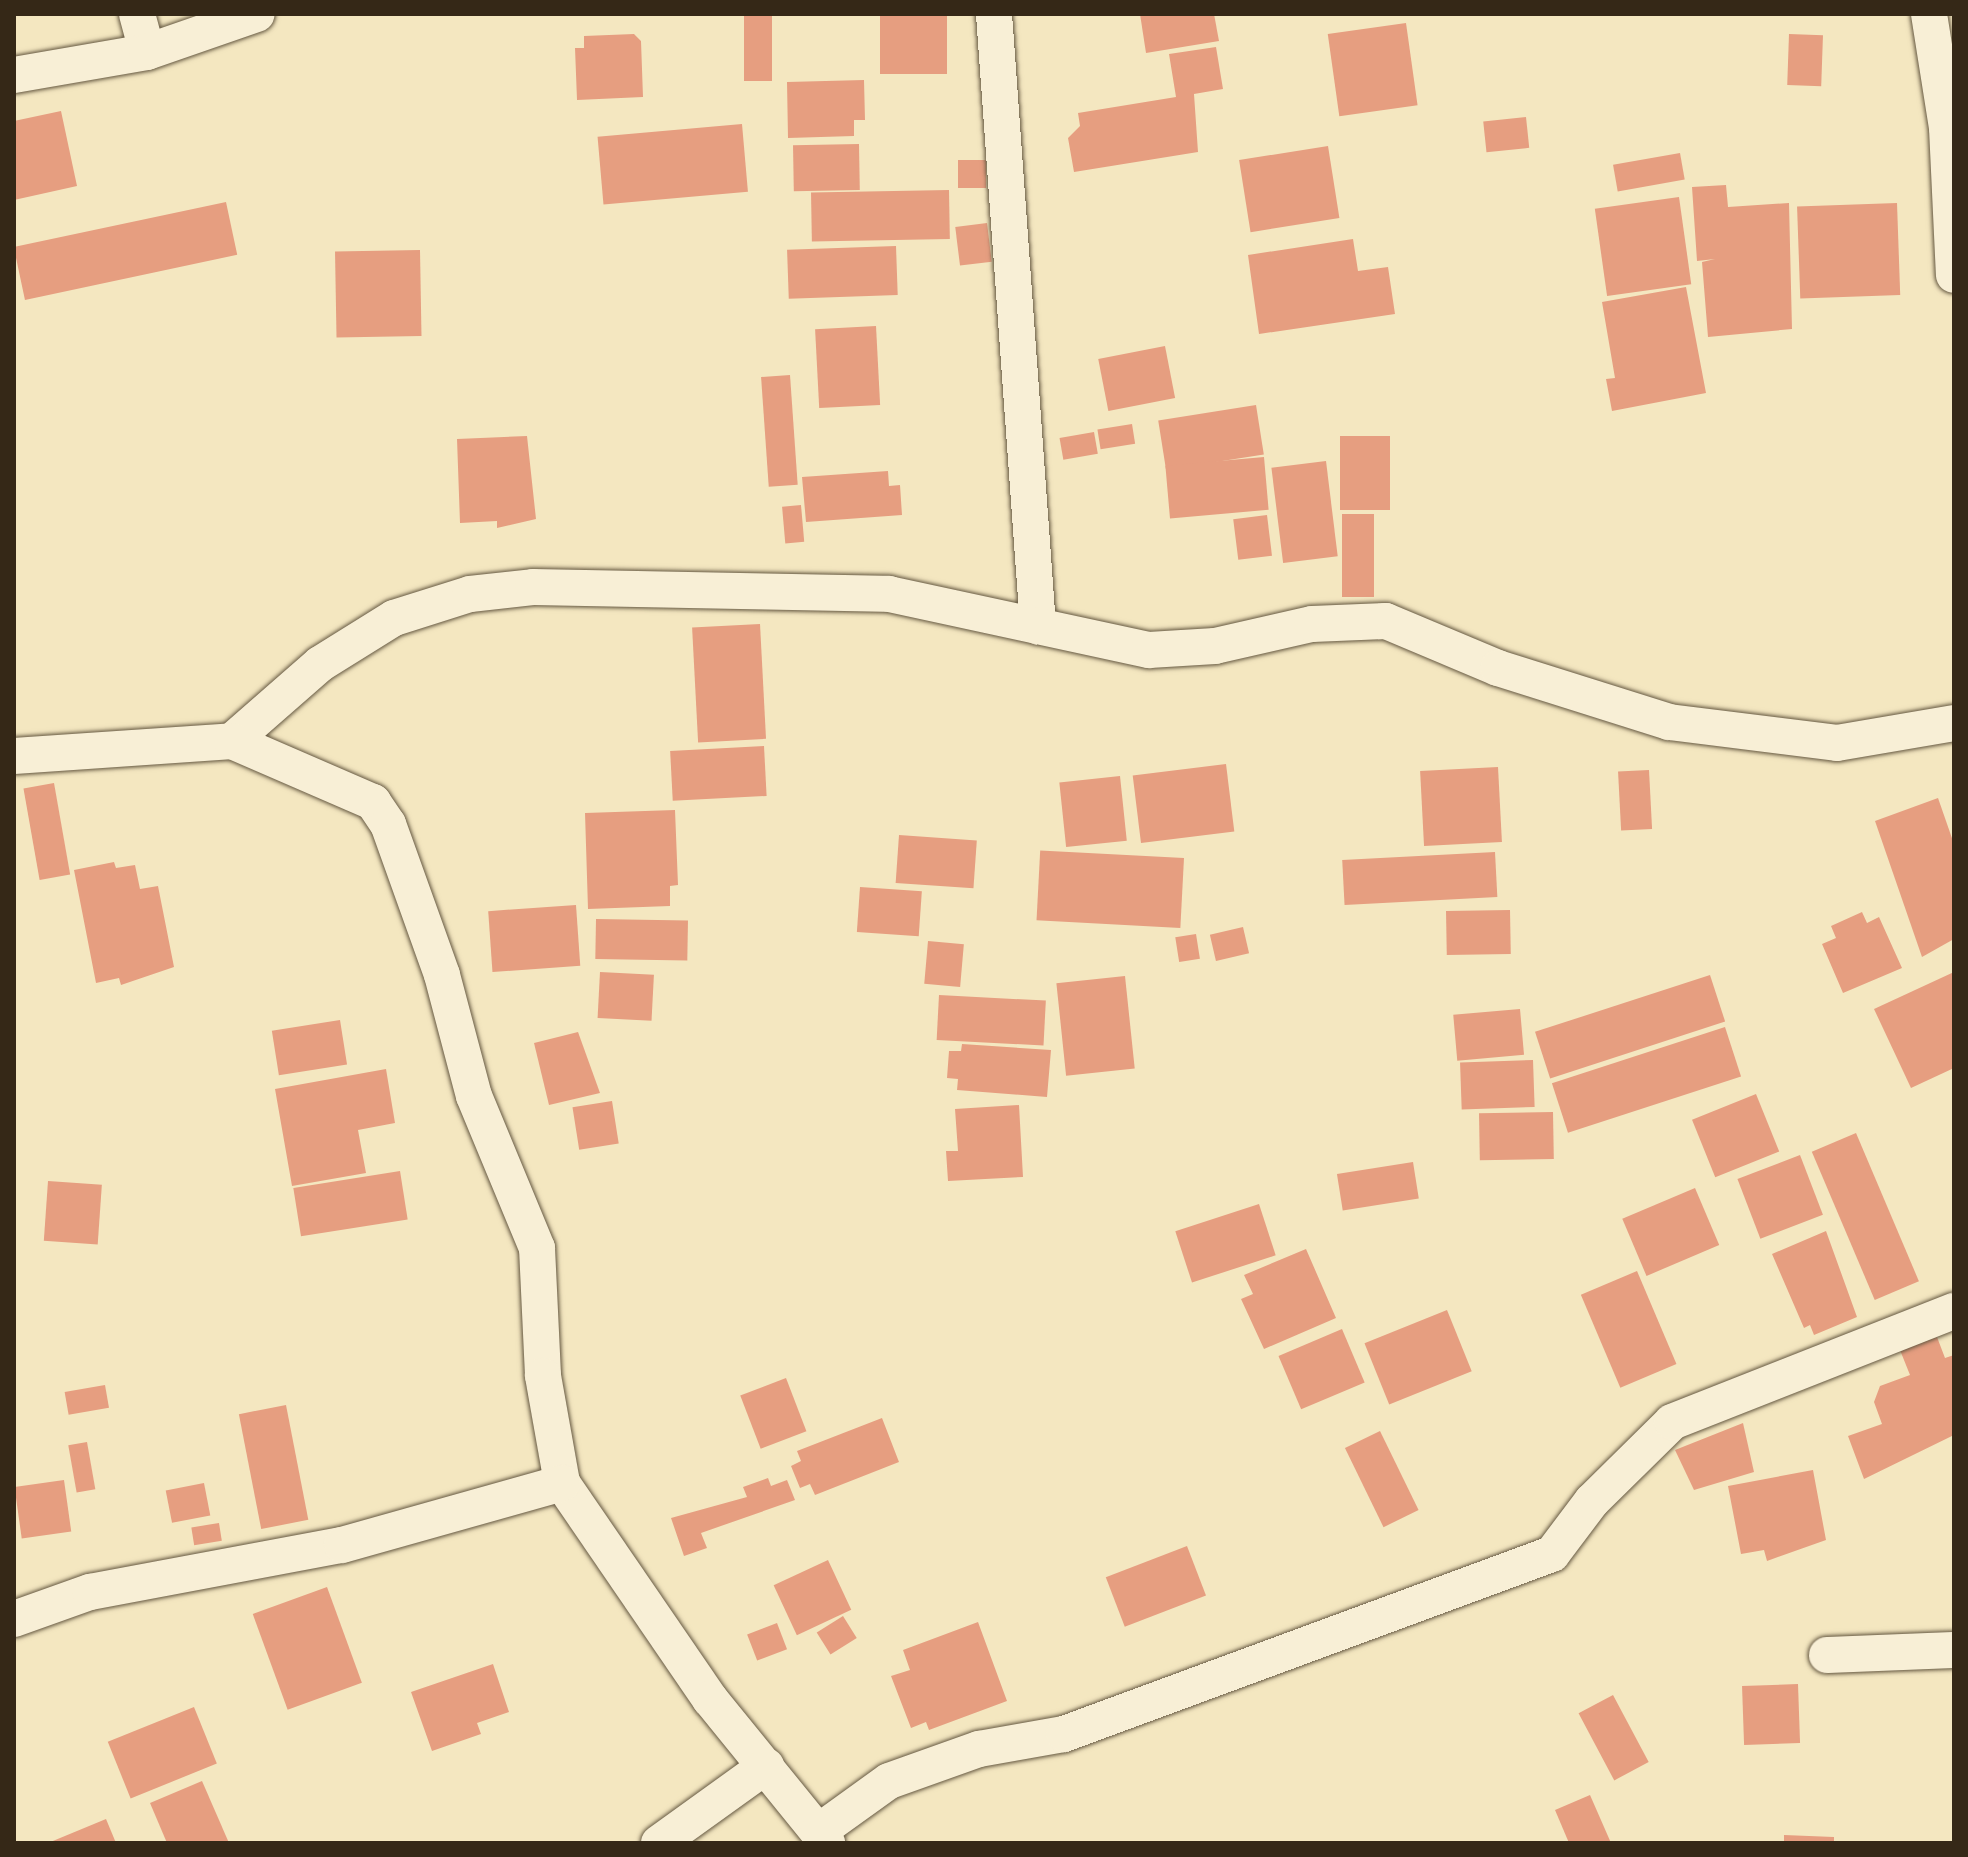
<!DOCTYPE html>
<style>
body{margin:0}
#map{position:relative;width:1968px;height:1857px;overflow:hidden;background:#f4e7c0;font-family:"IM FELL Double Pica",serif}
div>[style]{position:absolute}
.building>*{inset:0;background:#e69e80;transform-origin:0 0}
.roads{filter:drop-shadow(0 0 2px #655841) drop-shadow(0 0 2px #655841)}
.minor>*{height:36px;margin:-18px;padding:0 18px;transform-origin:18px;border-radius:18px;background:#f8efd6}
span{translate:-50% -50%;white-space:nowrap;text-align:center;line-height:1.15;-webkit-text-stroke:6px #f8efd6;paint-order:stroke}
.frame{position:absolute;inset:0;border:16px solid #352817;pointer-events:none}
</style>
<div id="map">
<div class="building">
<div style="left:744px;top:14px;width:28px;height:67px"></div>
<div style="left:880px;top:14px;width:67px;height:60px"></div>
<div style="clip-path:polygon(1140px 14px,1214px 14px,1219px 41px,1146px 53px)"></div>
<div style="left:1406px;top:23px;width:83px;height:79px;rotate:82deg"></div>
<div style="clip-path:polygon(634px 34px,641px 41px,643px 97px,577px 100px,575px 48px,584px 48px,584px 36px)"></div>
<div style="left:1789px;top:34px;width:34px;height:51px;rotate:2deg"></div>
<div style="clip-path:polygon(1216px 47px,1223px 89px,1194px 94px,1198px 152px,1074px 172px,1068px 138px,1080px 126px,1078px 113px,1176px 97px,1169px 54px)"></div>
<div style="clip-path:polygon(864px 80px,865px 120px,854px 120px,854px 136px,788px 138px,787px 82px)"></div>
<div style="clip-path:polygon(61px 111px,77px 186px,14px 200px,14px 121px)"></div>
<div style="left:1526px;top:117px;width:31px;height:43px;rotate:84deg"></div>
<div style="left:742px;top:124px;width:68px;height:145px;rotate:85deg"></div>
<div style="left:859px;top:144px;width:46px;height:66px;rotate:89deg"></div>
<div style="left:1328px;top:146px;width:73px;height:90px;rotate:81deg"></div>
<div style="left:1680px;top:153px;width:27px;height:68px;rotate:80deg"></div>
<div style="left:958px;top:160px;width:28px;height:28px"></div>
<div style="clip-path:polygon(1726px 185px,1728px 207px,1789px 203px,1792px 329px,1708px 337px,1702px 262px,1715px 259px,1697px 261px,1692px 187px)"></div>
<div style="left:949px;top:190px;width:49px;height:138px;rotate:89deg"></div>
<div style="left:1679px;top:197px;width:88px;height:85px;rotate:82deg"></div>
<div style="left:226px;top:202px;width:54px;height:217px;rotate:78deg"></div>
<div style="left:1897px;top:203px;width:92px;height:100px;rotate:88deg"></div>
<div style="left:987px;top:223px;width:39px;height:32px;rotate:83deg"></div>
<div style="clip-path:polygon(1353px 239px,1358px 271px,1388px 267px,1395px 314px,1259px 334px,1248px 255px)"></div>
<div style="left:896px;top:246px;width:49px;height:109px;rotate:88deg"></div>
<div style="left:420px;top:250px;width:86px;height:85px;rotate:89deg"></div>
<div style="clip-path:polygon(1686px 287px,1706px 393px,1612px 411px,1606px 379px,1615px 378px,1602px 302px)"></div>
<div style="left:876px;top:326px;width:79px;height:61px;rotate:87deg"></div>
<div style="left:1165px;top:346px;width:53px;height:68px;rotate:79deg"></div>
<div style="left:790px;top:375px;width:110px;height:29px;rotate:86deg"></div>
<div style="left:1256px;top:405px;width:50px;height:99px;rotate:81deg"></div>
<div style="left:1132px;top:424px;width:20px;height:35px;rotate:81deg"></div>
<div style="left:1094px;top:432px;width:22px;height:35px;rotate:80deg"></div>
<div style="clip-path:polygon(527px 436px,536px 519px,497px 528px,497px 521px,460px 523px,457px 439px)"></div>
<div style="left:1340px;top:436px;width:50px;height:74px"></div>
<div style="left:1264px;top:457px;width:53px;height:99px;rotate:85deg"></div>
<div style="left:1326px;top:461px;width:96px;height:55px;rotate:83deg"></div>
<div style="clip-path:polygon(888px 471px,889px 486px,900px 485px,902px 515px,806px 522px,802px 477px)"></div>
<div style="left:801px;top:505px;width:37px;height:19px;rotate:85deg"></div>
<div style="left:1342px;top:514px;width:32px;height:83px"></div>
<div style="left:1267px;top:515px;width:41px;height:34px;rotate:83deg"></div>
<div style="left:760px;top:624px;width:115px;height:68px;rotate:87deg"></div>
<div style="left:764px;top:746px;width:50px;height:94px;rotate:87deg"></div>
<div style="left:1226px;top:764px;width:68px;height:94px;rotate:83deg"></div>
<div style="left:1498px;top:767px;width:75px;height:78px;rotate:87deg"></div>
<div style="left:1649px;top:770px;width:59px;height:31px;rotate:87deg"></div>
<div style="left:1120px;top:776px;width:65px;height:61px;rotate:84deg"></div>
<div style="left:54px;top:783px;width:93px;height:31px;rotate:80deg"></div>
<div style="clip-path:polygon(1938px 798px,1954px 844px,1954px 939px,1922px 957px,1875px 821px)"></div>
<div style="clip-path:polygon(675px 810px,678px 885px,670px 886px,670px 906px,588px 909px,585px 813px)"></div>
<div style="left:899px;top:835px;width:78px;height:48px;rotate:4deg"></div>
<div style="left:1495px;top:852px;width:45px;height:153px;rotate:87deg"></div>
<div style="left:1184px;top:858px;width:70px;height:144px;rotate:93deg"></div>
<div style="clip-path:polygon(114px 862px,116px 868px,135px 865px,140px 889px,158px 886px,174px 967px,121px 985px,119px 978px,96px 983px,74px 870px)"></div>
<div style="left:860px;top:887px;width:62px;height:45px;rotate:4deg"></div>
<div style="left:576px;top:905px;width:61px;height:88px;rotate:86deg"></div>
<div style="left:1510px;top:910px;width:44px;height:64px;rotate:89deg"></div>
<div style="clip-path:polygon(1862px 912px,1867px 923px,1879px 917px,1902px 968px,1843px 993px,1822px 944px,1836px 938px,1831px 926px)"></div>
<div style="left:596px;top:919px;width:92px;height:40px;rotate:1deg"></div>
<div style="left:1243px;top:927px;width:27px;height:34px;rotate:77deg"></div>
<div style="left:1196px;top:934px;width:25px;height:21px;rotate:81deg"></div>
<div style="left:928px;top:941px;width:36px;height:43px;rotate:5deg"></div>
<div style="left:600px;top:972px;width:54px;height:46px;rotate:3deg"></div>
<div style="clip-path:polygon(1954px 972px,1954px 1068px,1911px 1088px,1874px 1009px)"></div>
<div style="left:1710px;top:975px;width:49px;height:184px;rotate:72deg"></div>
<div style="left:1125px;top:976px;width:93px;height:69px;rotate:84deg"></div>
<div style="left:939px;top:995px;width:107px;height:45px;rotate:3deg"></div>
<div style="left:1520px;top:1009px;width:46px;height:67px;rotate:85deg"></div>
<div style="left:340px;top:1020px;width:45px;height:69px;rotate:81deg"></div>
<div style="left:1725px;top:1027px;width:52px;height:182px;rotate:72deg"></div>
<div style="clip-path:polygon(578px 1032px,600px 1093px,549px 1105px,534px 1043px)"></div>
<div style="clip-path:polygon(962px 1044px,1051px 1050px,1047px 1097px,957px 1090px,958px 1079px,947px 1078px,949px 1051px,961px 1051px)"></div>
<div style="left:1533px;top:1060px;width:47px;height:73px;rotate:88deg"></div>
<div style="clip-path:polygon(386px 1069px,395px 1123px,358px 1130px,366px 1173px,292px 1186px,275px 1089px)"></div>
<div style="left:1756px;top:1094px;width:62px;height:69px;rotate:68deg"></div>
<div style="left:612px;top:1101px;width:43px;height:40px;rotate:81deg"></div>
<div style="clip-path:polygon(1019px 1105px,1023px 1177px,948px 1181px,946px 1151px,958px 1151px,955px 1109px)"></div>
<div style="left:1553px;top:1112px;width:47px;height:74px;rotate:89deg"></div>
<div style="left:1856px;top:1133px;width:161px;height:48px;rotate:67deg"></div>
<div style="left:1800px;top:1155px;width:64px;height:67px;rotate:69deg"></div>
<div style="left:1413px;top:1162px;width:37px;height:77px;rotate:81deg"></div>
<div style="left:400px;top:1171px;width:49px;height:108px;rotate:81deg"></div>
<div style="left:48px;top:1181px;width:54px;height:60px;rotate:4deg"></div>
<div style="left:1695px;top:1188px;width:62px;height:79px;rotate:67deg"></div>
<div style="left:1259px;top:1204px;width:54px;height:88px;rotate:72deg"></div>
<div style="clip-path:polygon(1826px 1231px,1857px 1317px,1814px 1335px,1810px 1325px,1804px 1328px,1772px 1254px)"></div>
<div style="clip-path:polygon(1306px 1249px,1336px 1318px,1264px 1349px,1241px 1299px,1253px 1294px,1244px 1275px)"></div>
<div style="left:1637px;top:1271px;width:101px;height:61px;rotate:67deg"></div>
<div style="left:1447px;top:1310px;width:66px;height:89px;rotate:68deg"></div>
<div style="left:1342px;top:1329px;width:58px;height:69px;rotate:67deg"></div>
<div style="clip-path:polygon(1937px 1337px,1945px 1358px,1954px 1355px,1954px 1435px,1864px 1479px,1848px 1436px,1882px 1424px,1874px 1402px,1880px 1386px,1910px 1375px,1900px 1350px)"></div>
<div style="left:786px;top:1378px;width:57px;height:49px;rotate:69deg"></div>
<div style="left:105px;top:1385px;width:23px;height:41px;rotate:80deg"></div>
<div style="left:286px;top:1405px;width:117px;height:48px;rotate:79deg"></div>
<div style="clip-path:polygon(882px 1418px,899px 1462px,815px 1495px,810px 1484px,800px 1488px,791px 1466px,801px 1461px,797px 1451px)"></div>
<div style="clip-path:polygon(1743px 1423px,1754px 1472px,1694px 1490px,1675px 1450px)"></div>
<div style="left:1380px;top:1431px;width:88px;height:39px;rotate:64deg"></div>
<div style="left:87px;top:1442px;width:48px;height:19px;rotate:80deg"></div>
<div style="clip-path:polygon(1813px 1470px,1826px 1540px,1767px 1561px,1764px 1550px,1741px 1554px,1728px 1486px)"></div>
<div style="clip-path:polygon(768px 1478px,771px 1486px,787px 1480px,795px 1500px,701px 1533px,707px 1548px,684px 1556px,671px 1518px,747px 1497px,743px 1487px)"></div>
<div style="left:64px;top:1480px;width:52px;height:50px;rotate:82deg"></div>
<div style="left:204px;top:1483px;width:33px;height:39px;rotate:79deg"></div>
<div style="left:219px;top:1523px;width:18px;height:28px;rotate:81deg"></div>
<div style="left:1187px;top:1546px;width:53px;height:87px;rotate:69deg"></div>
<div style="left:828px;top:1560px;width:55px;height:60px;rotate:65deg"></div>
<div style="left:327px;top:1587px;width:102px;height:79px;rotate:70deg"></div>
<div style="left:843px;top:1616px;width:26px;height:31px;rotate:58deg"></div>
<div style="clip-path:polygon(978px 1622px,1007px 1701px,929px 1730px,926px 1722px,911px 1728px,891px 1676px,910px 1670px,903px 1650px)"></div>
<div style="left:777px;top:1623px;width:28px;height:32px;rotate:69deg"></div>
<div style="clip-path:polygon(493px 1664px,509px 1712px,477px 1723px,481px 1734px,432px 1751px,411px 1692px)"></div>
<div style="left:1798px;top:1684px;width:59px;height:56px;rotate:88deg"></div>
<div style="left:1613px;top:1695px;width:76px;height:39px;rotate:62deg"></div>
<div style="left:194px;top:1707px;width:61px;height:93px;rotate:68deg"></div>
<div style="clip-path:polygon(202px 1781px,229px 1843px,167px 1843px,150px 1803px)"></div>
<div style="clip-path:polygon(1590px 1795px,1611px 1843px,1569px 1843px,1555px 1810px)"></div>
<div style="clip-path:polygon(106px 1819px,116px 1843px,48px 1843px)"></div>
<div style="clip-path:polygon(1784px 1835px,1834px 1837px,1834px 1843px,1784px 1843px)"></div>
</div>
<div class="roads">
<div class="minor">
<div style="left:137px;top:14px;width:39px;rotate:75deg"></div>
<div style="left:994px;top:14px;width:614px;rotate:85.89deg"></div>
<div style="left:1929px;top:14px;width:115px;rotate:81deg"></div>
<div style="left:1947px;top:128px;width:147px;rotate:87.3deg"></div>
<div style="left:14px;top:75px;width:135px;rotate:-9.8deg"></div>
<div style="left:147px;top:52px;width:116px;rotate:-19.1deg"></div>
<div style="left:232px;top:741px;width:117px;rotate:-41.2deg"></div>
<div style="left:320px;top:664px;width:87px;rotate:-31.9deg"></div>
<div style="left:394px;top:618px;width:80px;rotate:-17.5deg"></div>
<div style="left:470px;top:594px;width:63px;rotate:-6.3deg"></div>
<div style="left:533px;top:587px;width:356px;rotate:1.1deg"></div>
<div style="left:889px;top:594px;width:266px;rotate:12.2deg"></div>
<div style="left:1149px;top:650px;width:66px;rotate:-3.5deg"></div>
<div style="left:1215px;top:646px;width:99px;rotate:-12.8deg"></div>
<div style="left:1312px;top:624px;width:74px;rotate:-2.3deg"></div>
<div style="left:1386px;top:621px;width:121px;rotate:22.8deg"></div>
<div style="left:1498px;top:668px;width:179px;rotate:17.5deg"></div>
<div style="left:1669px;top:722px;width:169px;rotate:7.1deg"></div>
<div style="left:1837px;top:743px;width:119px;rotate:-9.7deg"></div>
<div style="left:14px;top:756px;width:219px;rotate:-3.9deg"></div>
<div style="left:232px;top:741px;width:154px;rotate:23.4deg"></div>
<div style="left:373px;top:802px;width:27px;rotate:56deg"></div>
<div style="left:388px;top:824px;width:160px;rotate:70.3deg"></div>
<div style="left:442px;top:975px;width:125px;rotate:75.2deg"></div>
<div style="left:474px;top:1096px;width:165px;rotate:67.5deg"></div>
<div style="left:537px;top:1248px;width:128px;rotate:87.3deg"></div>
<div style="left:543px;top:1376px;width:109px;rotate:79.9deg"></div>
<div style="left:562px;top:1483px;width:262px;rotate:55.6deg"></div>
<div style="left:710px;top:1699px;width:186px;rotate:50.9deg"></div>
<div style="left:14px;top:1619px;width:81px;rotate:-19.6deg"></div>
<div style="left:90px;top:1592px;width:256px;rotate:-10.6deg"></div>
<div style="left:342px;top:1545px;width:229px;rotate:-15.7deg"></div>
<div style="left:1827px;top:1655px;width:127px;rotate:-2.3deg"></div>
<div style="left:818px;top:1832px;width:87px;rotate:-35.7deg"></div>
<div style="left:889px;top:1781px;width:96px;rotate:-19.6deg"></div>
<div style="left:979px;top:1749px;width:86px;rotate:-10deg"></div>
<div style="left:1064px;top:1734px;width:520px;rotate:-20.25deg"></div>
<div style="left:1552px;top:1554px;width:66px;rotate:-53deg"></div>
<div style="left:1592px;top:1501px;width:112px;rotate:-44.6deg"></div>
<div style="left:1672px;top:1422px;width:303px;rotate:-21.5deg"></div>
<div style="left:659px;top:1843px;width:132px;rotate:-35.7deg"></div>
</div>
</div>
<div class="frame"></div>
</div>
